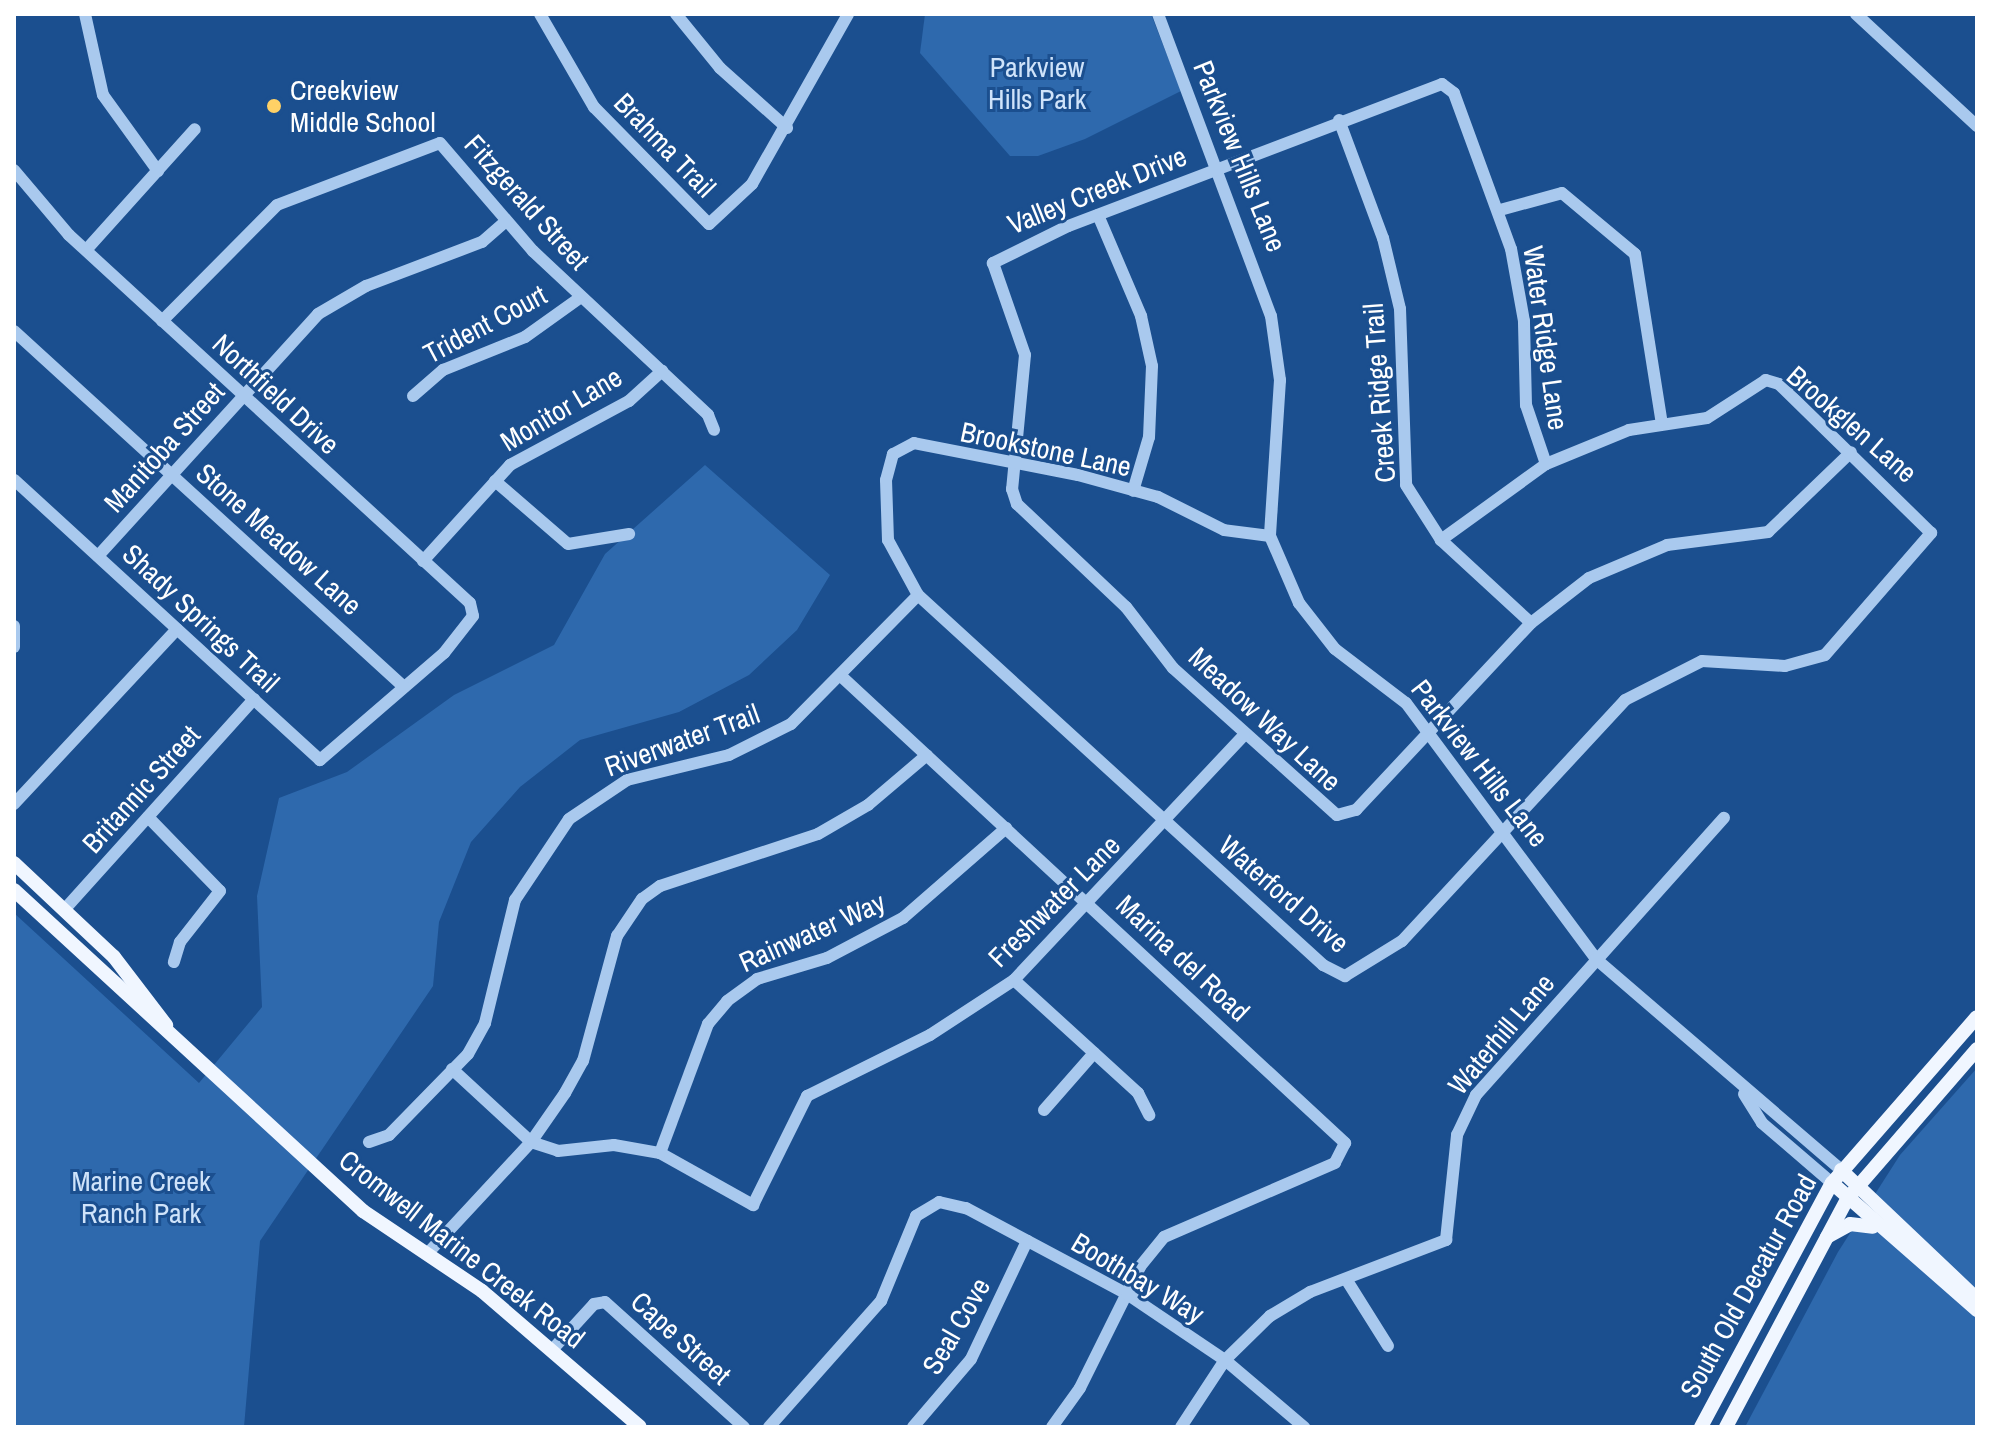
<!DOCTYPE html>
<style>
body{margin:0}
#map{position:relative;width:1991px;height:1441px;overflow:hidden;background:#1b4f8f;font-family:"Archivo Narrow",sans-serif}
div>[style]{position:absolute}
.green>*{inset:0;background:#2e69ad}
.minor>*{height:12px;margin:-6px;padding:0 6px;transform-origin:6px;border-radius:6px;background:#a9c9ee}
.major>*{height:14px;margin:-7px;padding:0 7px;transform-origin:7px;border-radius:7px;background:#f0f6ff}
.dots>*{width:22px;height:22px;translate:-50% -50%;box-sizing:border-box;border:4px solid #1b4f8f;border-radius:50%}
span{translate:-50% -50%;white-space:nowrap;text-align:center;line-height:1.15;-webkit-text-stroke:6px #1b4f8f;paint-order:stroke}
.park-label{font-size:28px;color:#cfe3fa}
.poi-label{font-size:28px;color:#fff}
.left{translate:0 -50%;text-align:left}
.street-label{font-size:28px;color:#fff}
.frame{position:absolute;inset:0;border:16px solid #fff;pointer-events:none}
</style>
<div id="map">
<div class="green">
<div style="clip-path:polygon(925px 14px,1151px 14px,1181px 91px,1085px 139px,1038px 156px,1010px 156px,920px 53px)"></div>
<div style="clip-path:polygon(705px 465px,830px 575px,797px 630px,749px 675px,679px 712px,580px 740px,520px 787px,471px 842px,439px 922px,433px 986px,260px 1241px,244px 1427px,14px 1427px,14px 913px,199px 1083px,262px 1007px,257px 896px,279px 798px,347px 772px,454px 695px,554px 645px,605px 554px)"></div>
<div style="clip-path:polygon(1977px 1068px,1977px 1427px,1745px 1427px,1838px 1252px,1900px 1155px)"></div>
</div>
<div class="minor">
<div style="left:85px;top:14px;width:83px;rotate:77.5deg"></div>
<div style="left:103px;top:95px;width:94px;rotate:54.1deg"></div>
<div style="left:540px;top:14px;width:108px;rotate:59.9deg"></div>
<div style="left:594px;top:107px;width:164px;rotate:45.5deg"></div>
<div style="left:709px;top:224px;width:59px;rotate:-42.9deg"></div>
<div style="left:752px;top:184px;width:195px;rotate:-60.5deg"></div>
<div style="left:676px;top:14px;width:70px;rotate:50.8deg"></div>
<div style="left:720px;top:68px;width:90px;rotate:41.8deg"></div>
<div style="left:1158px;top:14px;width:322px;rotate:69.5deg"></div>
<div style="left:1271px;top:316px;width:65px;rotate:82deg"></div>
<div style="left:1280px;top:380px;width:156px;rotate:93.7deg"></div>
<div style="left:1270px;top:536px;width:73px;rotate:66.6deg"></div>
<div style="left:1299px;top:603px;width:58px;rotate:52deg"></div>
<div style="left:1335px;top:649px;width:89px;rotate:37.3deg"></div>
<div style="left:1406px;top:703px;width:319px;rotate:53.4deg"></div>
<div style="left:1596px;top:959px;width:323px;rotate:40.7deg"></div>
<div style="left:1856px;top:14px;width:165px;rotate:42.8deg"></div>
<div style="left:1339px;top:120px;width:126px;rotate:69.6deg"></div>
<div style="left:1383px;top:238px;width:73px;rotate:76.5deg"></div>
<div style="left:1400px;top:309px;width:176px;rotate:88deg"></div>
<div style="left:1406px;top:485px;width:65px;rotate:57.5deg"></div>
<div style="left:1441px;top:540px;width:122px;rotate:42.7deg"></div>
<div style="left:14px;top:170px;width:85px;rotate:49.8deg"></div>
<div style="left:69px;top:235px;width:544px;rotate:42.54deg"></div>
<div style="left:470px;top:603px;width:13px;rotate:77deg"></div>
<div style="left:473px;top:616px;width:47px;rotate:128.1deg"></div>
<div style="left:444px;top:653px;width:164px;rotate:139.2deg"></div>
<div style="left:320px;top:760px;width:415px;rotate:-137.5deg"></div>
<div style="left:1500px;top:210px;width:64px;rotate:-15.3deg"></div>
<div style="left:1562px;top:193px;width:95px;rotate:39.9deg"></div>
<div style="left:1635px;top:254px;width:172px;rotate:81deg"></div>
<div style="left:1098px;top:215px;width:110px;rotate:66.9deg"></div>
<div style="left:1141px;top:316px;width:51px;rotate:77.6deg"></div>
<div style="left:1152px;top:366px;width:71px;rotate:92.4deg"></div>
<div style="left:1149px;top:437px;width:56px;rotate:106.5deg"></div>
<div style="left:87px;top:249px;width:161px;rotate:-48deg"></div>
<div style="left:162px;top:321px;width:163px;rotate:-45.2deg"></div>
<div style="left:277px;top:205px;width:174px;rotate:-20.8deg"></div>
<div style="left:440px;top:143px;width:143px;rotate:49.3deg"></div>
<div style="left:533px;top:251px;width:240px;rotate:43.1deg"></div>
<div style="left:708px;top:415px;width:16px;rotate:68deg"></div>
<div style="left:14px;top:331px;width:528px;rotate:42.39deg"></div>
<div style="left:413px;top:396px;width:40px;rotate:-41deg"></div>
<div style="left:443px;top:370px;width:88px;rotate:-21.9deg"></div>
<div style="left:525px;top:337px;width:69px;rotate:-35.5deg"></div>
<div style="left:1546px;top:464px;width:62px;rotate:-108.7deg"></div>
<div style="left:1526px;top:405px;width:84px;rotate:-91.4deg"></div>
<div style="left:1524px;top:321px;width:73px;rotate:-100.2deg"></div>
<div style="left:1511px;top:249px;width:166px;rotate:-110.1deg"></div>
<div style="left:1454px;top:93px;width:15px;rotate:-143deg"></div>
<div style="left:1442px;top:84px;width:400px;rotate:159.2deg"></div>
<div style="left:1068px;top:226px;width:84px;rotate:153.7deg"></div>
<div style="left:993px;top:263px;width:97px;rotate:70.8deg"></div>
<div style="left:1025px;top:355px;width:135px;rotate:95.5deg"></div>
<div style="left:1012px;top:489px;width:16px;rotate:72deg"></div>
<div style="left:1017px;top:504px;width:150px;rotate:43.4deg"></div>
<div style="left:1126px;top:607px;width:77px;rotate:52.4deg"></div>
<div style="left:1173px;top:668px;width:220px;rotate:41.9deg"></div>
<div style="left:1337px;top:815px;width:20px;rotate:-15deg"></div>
<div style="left:1356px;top:810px;width:256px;rotate:-46.9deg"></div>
<div style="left:1531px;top:623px;width:73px;rotate:-37.8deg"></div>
<div style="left:1589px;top:578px;width:85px;rotate:-22.9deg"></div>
<div style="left:1667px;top:545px;width:102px;rotate:-7.3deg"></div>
<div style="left:1768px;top:532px;width:115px;rotate:-43.9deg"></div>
<div style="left:495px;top:481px;width:96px;rotate:40.8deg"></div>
<div style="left:568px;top:544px;width:62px;rotate:-9.3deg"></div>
<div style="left:1270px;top:536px;width:46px;rotate:-172.6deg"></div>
<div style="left:1224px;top:530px;width:74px;rotate:-153.4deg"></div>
<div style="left:1158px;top:497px;width:83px;rotate:-164.6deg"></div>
<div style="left:1078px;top:475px;width:167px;rotate:-169deg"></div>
<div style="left:914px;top:443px;width:24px;rotate:152deg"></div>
<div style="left:893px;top:454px;width:27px;rotate:105deg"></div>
<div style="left:886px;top:480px;width:60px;rotate:88.1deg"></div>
<div style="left:888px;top:540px;width:63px;rotate:61.4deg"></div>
<div style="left:918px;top:595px;width:549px;rotate:42.41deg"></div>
<div style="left:1323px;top:965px;width:25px;rotate:27deg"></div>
<div style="left:1345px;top:976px;width:67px;rotate:-31.6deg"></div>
<div style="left:1402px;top:941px;width:328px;rotate:-47.2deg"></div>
<div style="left:1625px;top:700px;width:86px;rotate:-26.9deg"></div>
<div style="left:1702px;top:661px;width:83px;rotate:3.4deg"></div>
<div style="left:1785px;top:666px;width:41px;rotate:-15.4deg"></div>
<div style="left:1825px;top:655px;width:162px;rotate:-49deg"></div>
<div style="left:1931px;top:533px;width:213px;rotate:-135.6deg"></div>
<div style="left:1779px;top:384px;width:14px;rotate:-163deg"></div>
<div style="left:1766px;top:380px;width:70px;rotate:147.2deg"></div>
<div style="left:1707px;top:418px;width:79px;rotate:171.3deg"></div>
<div style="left:1629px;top:430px;width:90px;rotate:157.7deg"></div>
<div style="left:1546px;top:464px;width:130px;rotate:144.1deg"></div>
<div style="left:98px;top:556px;width:327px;rotate:-47.7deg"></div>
<div style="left:318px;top:314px;width:56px;rotate:-30.3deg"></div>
<div style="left:366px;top:286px;width:124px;rotate:-20.8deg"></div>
<div style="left:482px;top:242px;width:30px;rotate:-41deg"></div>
<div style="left:423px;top:561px;width:130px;rotate:-47.8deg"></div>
<div style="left:510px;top:465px;width:135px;rotate:-28.3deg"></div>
<div style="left:629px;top:401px;width:45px;rotate:-42.3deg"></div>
<div style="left:14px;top:626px;width:21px;rotate:90deg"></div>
<div style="left:842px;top:677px;width:686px;rotate:42.81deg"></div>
<div style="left:1345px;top:1143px;width:22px;rotate:117deg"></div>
<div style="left:1335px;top:1163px;width:186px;rotate:156.6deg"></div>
<div style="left:1164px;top:1237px;width:38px;rotate:129deg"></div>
<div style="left:1140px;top:1267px;width:135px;rotate:116.4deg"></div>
<div style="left:1080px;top:1388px;width:48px;rotate:125.7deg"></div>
<div style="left:14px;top:804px;width:239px;rotate:-47deg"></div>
<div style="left:148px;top:817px;width:103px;rotate:45.8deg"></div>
<div style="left:220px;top:891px;width:65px;rotate:128.1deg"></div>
<div style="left:180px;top:942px;width:21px;rotate:107deg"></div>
<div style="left:64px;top:910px;width:284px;rotate:-48deg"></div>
<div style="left:1014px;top:980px;width:168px;rotate:42.3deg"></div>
<div style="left:1138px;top:1093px;width:25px;rotate:63deg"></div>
<div style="left:452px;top:1069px;width:108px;rotate:42.7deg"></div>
<div style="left:531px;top:1142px;width:28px;rotate:18deg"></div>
<div style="left:558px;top:1151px;width:56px;rotate:-6.1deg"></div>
<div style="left:614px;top:1145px;width:47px;rotate:9.9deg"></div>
<div style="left:660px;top:1153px;width:107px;rotate:29.2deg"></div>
<div style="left:753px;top:1205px;width:122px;rotate:-63.6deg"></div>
<div style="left:807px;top:1096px;width:137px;rotate:-26.4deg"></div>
<div style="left:930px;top:1035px;width:100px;rotate:-33.2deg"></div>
<div style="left:1014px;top:980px;width:337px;rotate:-46.8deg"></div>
<div style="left:1744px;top:1094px;width:34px;rotate:58deg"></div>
<div style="left:1762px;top:1123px;width:92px;rotate:40.6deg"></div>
<div style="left:1044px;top:1110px;width:76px;rotate:-48.7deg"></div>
<div style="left:369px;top:1142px;width:21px;rotate:-19deg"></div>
<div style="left:389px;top:1135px;width:113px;rotate:-45.7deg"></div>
<div style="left:468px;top:1054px;width:35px;rotate:-61deg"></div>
<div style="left:485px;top:1023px;width:127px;rotate:-76.3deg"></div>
<div style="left:515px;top:900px;width:97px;rotate:-56.3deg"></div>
<div style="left:569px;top:819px;width:70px;rotate:-33.9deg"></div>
<div style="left:627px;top:780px;width:105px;rotate:-13.8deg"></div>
<div style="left:729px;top:755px;width:69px;rotate:-26.6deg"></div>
<div style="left:791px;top:724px;width:181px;rotate:-45.4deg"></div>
<div style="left:660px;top:1153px;width:138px;rotate:-69.6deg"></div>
<div style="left:708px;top:1024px;width:30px;rotate:-50deg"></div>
<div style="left:727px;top:1001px;width:37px;rotate:-36deg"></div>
<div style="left:757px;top:979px;width:73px;rotate:-16.7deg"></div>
<div style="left:827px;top:958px;width:86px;rotate:-27.8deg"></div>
<div style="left:903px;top:918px;width:137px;rotate:-41.1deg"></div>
<div style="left:427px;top:1254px;width:153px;rotate:-47.1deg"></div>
<div style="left:531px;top:1142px;width:60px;rotate:-55.2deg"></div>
<div style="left:565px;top:1093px;width:37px;rotate:-61deg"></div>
<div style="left:583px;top:1061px;width:130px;rotate:-74.8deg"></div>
<div style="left:617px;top:936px;width:45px;rotate:-56deg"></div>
<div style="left:642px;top:899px;width:22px;rotate:-36deg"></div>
<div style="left:660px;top:886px;width:166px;rotate:-18.2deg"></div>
<div style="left:818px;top:834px;width:58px;rotate:-30.1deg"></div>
<div style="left:868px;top:805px;width:77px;rotate:-40.3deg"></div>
<div style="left:1346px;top:1279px;width:79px;rotate:57.9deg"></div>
<div style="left:552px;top:1350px;width:62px;rotate:-47.6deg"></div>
<div style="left:594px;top:1304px;width:11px;rotate:-10deg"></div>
<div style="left:605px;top:1302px;width:187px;rotate:42deg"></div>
<div style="left:769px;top:1427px;width:169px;rotate:-48.4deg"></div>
<div style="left:881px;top:1301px;width:92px;rotate:-67.6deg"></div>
<div style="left:916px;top:1216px;width:27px;rotate:-31deg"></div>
<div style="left:939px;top:1202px;width:28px;rotate:13deg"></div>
<div style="left:966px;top:1208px;width:183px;rotate:28.1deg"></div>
<div style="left:1127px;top:1294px;width:118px;rotate:34deg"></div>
<div style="left:1225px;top:1360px;width:104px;rotate:40.3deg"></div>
<div style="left:913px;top:1427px;width:89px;rotate:-49.5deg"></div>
<div style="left:971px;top:1359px;width:131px;rotate:-64.6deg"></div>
<div style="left:1181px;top:1427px;width:80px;rotate:-56.7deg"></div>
<div style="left:1225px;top:1360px;width:63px;rotate:-44.4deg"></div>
<div style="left:1270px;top:1316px;width:47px;rotate:-31deg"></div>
<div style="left:1310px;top:1292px;width:146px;rotate:-20.9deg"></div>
<div style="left:1446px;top:1240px;width:106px;rotate:-84deg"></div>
<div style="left:1457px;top:1135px;width:44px;rotate:-64.6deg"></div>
<div style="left:1476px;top:1095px;width:372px;rotate:-48.2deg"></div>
</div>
<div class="major">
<div style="left:14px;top:863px;width:137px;rotate:43.2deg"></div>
<div style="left:114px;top:957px;width:86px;rotate:52.6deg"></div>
<div style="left:14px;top:890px;width:474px;rotate:42.6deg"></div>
<div style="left:363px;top:1211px;width:143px;rotate:33.9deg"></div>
<div style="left:482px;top:1291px;width:208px;rotate:40.7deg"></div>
<div style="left:1841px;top:1170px;width:183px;rotate:43.5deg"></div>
<div style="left:1832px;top:1183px;width:193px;rotate:41.2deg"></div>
<div style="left:1827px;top:1237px;width:26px;rotate:-29deg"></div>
<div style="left:1850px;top:1224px;width:23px;rotate:7deg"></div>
<div style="left:1701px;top:1427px;width:277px;rotate:-61.8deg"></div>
<div style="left:1832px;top:1183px;width:220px;rotate:-48.9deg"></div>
<div style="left:1726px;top:1427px;width:259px;rotate:-62deg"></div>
<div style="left:1848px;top:1198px;width:197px;rotate:-49.1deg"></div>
</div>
<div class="dots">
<div style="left:274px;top:106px;background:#ffd166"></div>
</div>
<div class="park-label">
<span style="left:1037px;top:83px">Parkview<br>Hills Park</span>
<span style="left:141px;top:1197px">Marine Creek<br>Ranch Park</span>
</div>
<div class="poi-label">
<span class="left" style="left:290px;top:106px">Creekview<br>Middle School</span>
</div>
<div class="street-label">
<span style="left:665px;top:145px;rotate:46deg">Brahma Trail</span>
<span style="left:1240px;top:156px;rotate:68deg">Parkview Hills Lane</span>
<span style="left:1097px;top:190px;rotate:-22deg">Valley Creek Drive</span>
<span style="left:527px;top:202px;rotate:48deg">Fitzgerald Street</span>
<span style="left:485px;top:324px;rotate:-28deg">Trident Court</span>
<span style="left:1546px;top:338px;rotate:82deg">Water Ridge Lane</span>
<span style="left:1379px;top:393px;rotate:-94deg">Creek Ridge Trail</span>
<span style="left:276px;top:394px;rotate:43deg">Northfield Drive</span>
<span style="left:561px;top:409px;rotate:-31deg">Monitor Lane</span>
<span style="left:1852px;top:424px;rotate:41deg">Brookglen Lane</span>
<span style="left:164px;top:447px;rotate:-48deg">Manitoba Street</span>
<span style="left:1046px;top:449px;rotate:12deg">Brookstone Lane</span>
<span style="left:279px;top:539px;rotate:42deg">Stone Meadow Lane</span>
<span style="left:201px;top:618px;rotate:43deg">Shady Springs Trail</span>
<span style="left:1265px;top:719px;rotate:43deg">Meadow Way Lane</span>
<span style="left:682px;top:740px;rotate:-20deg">Riverwater Trail</span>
<span style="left:1480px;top:763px;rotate:52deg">Parkview Hills Lane</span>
<span style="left:141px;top:789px;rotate:-48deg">Britannic Street</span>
<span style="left:1284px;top:894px;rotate:41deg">Waterford Drive</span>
<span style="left:1054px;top:901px;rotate:-45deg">Freshwater Lane</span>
<span style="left:812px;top:932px;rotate:-24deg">Rainwater Way</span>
<span style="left:1183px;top:958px;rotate:43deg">Marina del Road</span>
<span style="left:1501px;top:1034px;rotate:-50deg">Waterhill Lane</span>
<span style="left:462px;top:1249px;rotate:38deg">Cromwell Marine Creek Road</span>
<span style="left:1138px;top:1278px;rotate:31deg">Boothbay Way</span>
<span style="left:1748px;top:1286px;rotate:-61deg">South Old Decatur Road</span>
<span style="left:956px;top:1326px;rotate:-60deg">Seal Cove</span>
<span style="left:681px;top:1338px;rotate:42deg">Cape Street</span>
</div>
<div class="frame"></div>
</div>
